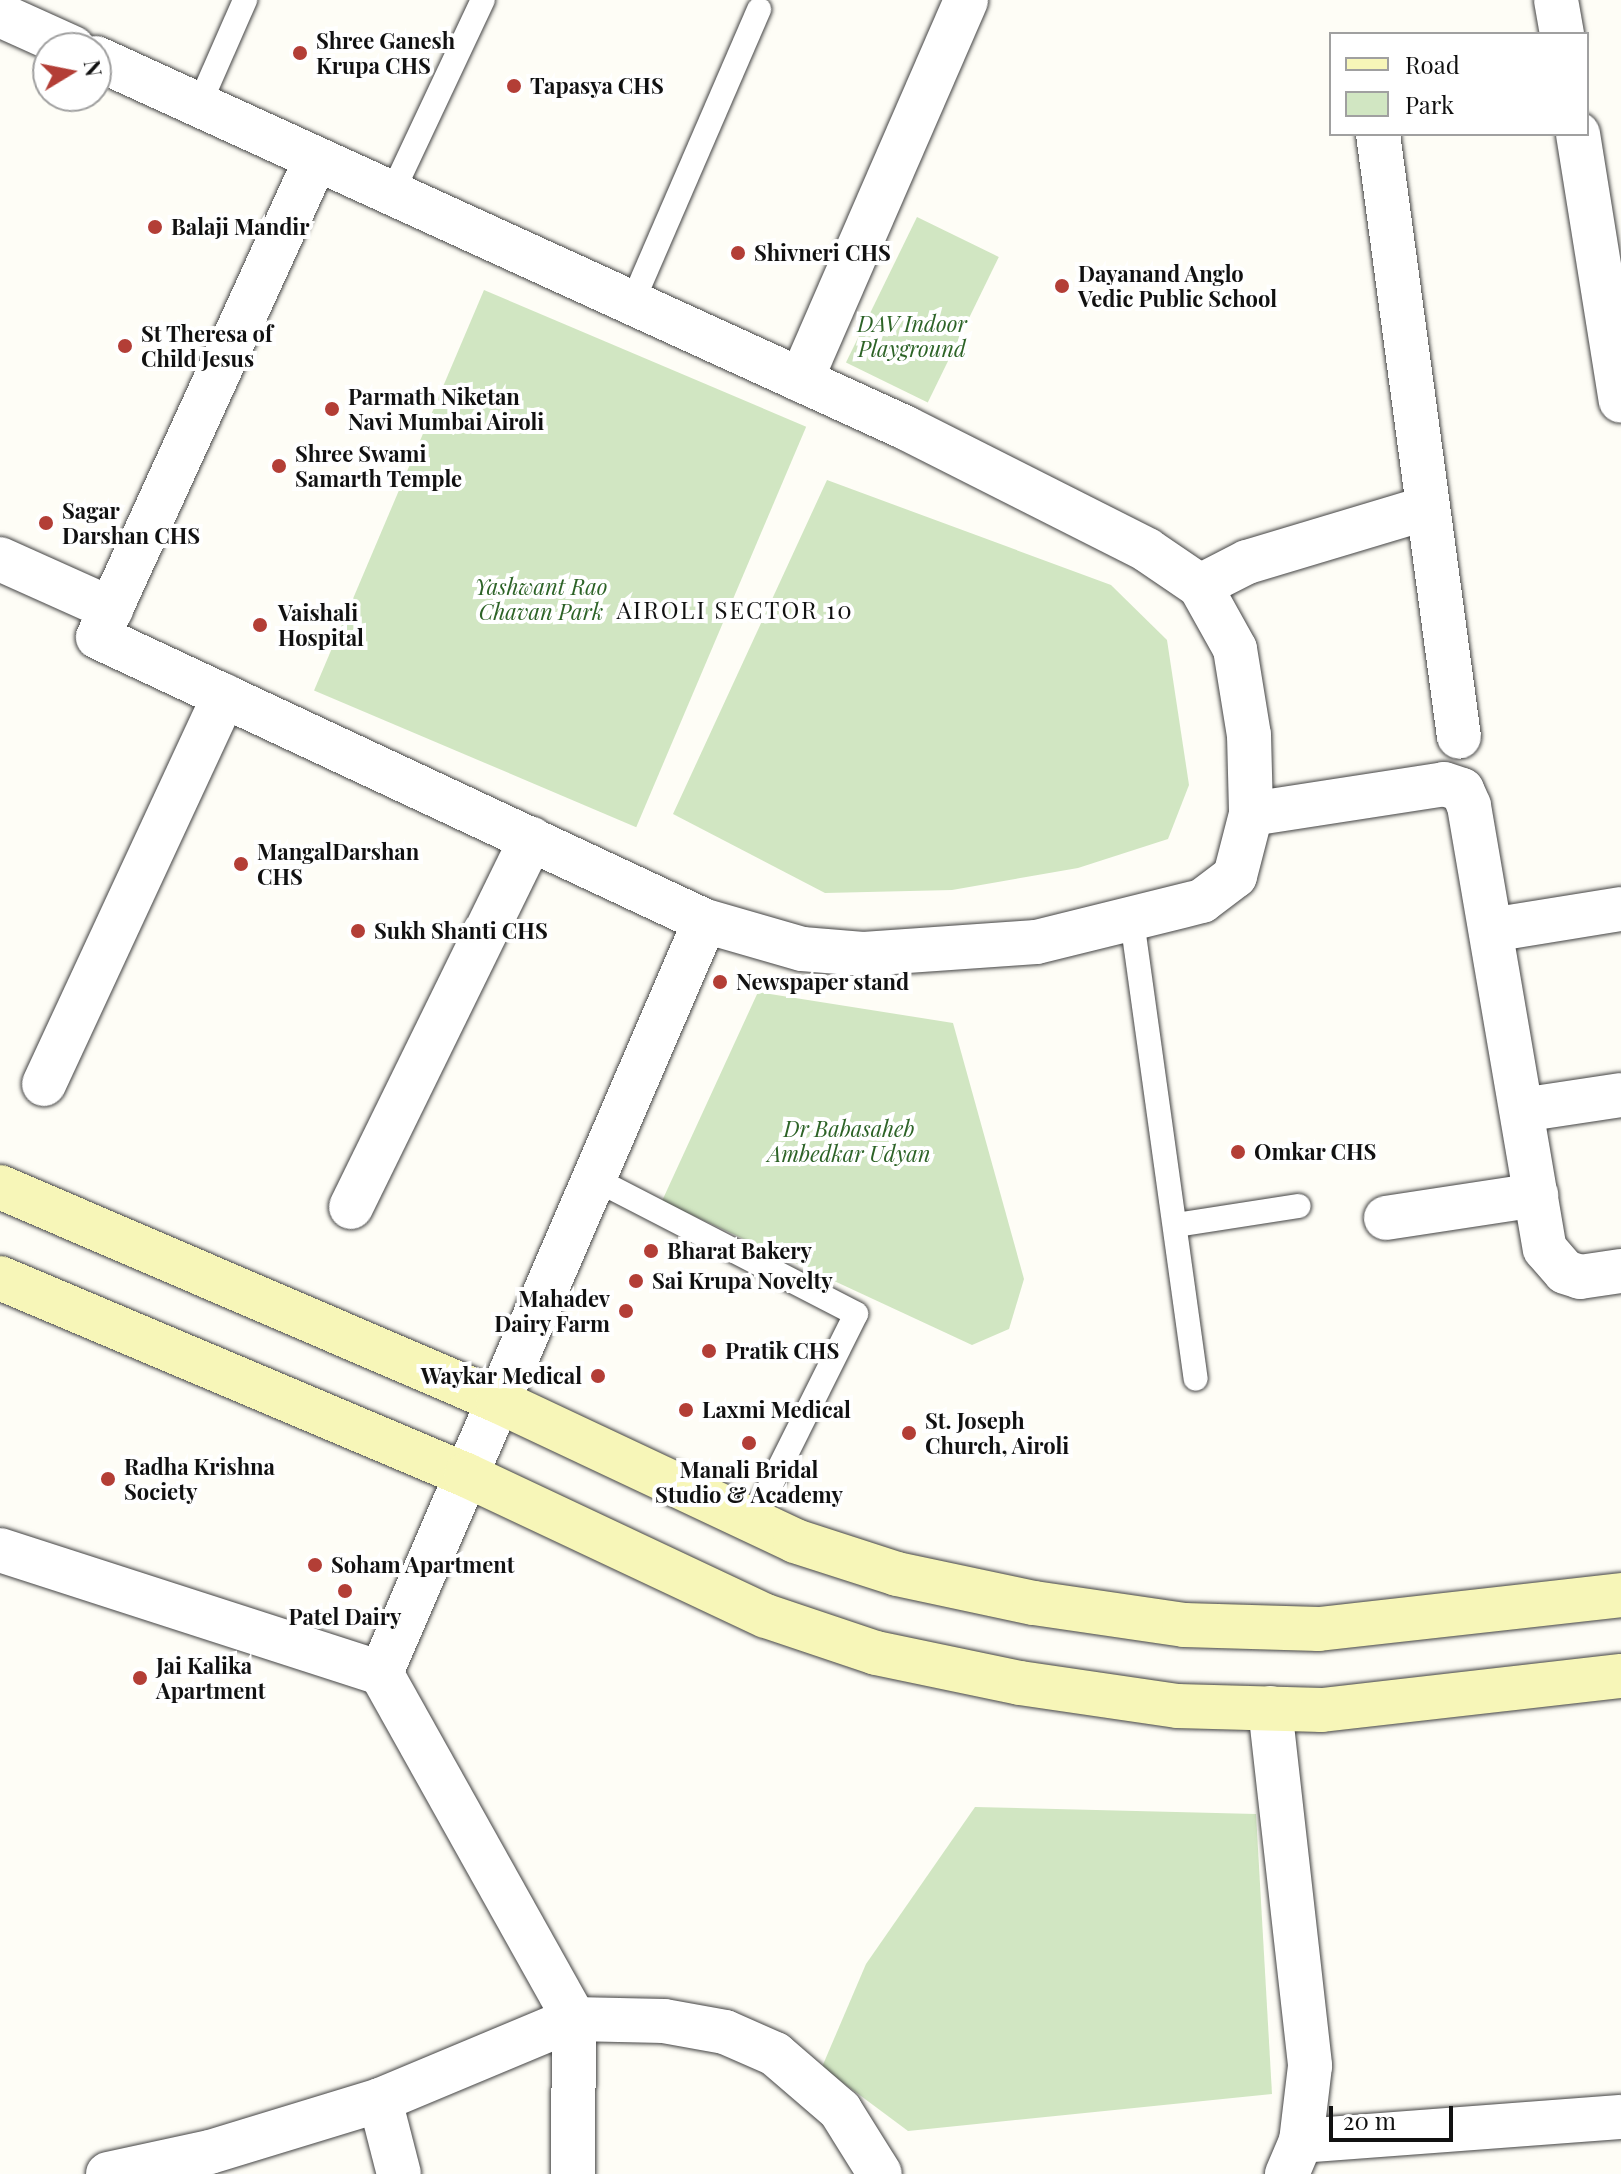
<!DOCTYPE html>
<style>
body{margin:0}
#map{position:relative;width:1621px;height:2174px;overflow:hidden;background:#fefdf6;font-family:"Playfair Display",serif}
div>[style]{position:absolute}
.green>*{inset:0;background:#d1e6c2;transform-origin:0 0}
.roads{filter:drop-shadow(0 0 2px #444) drop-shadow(0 0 2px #444)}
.lane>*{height:24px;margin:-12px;padding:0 12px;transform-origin:12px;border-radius:12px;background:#fff}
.street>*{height:44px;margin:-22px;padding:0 22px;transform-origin:22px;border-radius:22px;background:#fff}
.secondary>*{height:44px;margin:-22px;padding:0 22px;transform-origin:22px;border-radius:22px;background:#f7f6b8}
.dots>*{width:22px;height:22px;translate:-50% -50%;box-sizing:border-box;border:4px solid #fff;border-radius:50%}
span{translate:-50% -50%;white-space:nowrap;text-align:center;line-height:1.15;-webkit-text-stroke:8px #fff;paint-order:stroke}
.poi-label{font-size:22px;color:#111;font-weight:700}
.left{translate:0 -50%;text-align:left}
.right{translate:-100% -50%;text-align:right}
.park-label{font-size:22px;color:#2d6327;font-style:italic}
.neighbourhood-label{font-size:24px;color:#111;letter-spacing:2px}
.legend{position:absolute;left:1329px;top:32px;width:260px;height:104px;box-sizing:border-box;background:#fff;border:2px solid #a0a0a0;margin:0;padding:10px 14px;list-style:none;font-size:24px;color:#111}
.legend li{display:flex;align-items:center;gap:16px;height:40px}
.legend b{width:40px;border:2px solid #a0a0a0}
.north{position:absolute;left:32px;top:32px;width:80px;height:80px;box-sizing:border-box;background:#fff;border:2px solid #a0a0a0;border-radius:50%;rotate:80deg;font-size:22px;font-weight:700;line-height:32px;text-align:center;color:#111}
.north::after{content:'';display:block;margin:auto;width:28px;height:36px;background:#b33e36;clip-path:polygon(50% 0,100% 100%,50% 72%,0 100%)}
.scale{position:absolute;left:1329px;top:2106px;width:124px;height:36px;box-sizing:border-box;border:4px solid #111;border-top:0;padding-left:10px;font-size:24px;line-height:28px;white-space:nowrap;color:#111;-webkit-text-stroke:6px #fff;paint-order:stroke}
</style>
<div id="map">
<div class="green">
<div style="left:917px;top:217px;width:91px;height:162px;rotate:26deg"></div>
<div style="left:484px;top:290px;width:350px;height:435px;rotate:23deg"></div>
<div style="clip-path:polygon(827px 480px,1111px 585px,1167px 640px,1189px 785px,1168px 839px,1078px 868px,952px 890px,825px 893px,673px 814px)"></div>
<div style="clip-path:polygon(758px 992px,953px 1023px,1024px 1279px,1009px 1329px,972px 1345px,662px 1201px)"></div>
<div style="clip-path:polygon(975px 1807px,1256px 1814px,1272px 2094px,908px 2131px,822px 2067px,866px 1964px)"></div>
</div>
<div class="roads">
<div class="lane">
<div style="left:199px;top:105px;width:115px;rotate:-66.3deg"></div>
<div style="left:392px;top:193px;width:213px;rotate:-64.8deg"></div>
<div style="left:632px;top:303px;width:320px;rotate:-66.6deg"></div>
<div style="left:1132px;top:920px;width:463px;rotate:82.1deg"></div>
<div style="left:593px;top:1178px;width:296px;rotate:27.3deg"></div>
<div style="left:856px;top:1314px;width:231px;rotate:116.5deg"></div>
<div style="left:1176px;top:1225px;width:124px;rotate:-8.8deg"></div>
</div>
<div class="street">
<div style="left:1556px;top:0;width:35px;rotate:80deg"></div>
<div style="left:0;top:15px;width:80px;rotate:24.3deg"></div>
<div style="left:96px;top:58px;width:891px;rotate:24.55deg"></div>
<div style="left:906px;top:428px;width:270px;rotate:26.8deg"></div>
<div style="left:1147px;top:550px;width:64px;rotate:34.2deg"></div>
<div style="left:1200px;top:586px;width:72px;rotate:60.9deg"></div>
<div style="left:1235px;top:649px;width:87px;rotate:80.8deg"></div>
<div style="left:1249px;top:735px;width:79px;rotate:88.5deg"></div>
<div style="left:1251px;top:814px;width:64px;rotate:104.5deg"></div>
<div style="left:1235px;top:876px;width:41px;rotate:142.9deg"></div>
<div style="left:1202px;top:901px;width:171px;rotate:166.1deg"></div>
<div style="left:1036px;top:942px;width:173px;rotate:176deg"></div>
<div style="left:863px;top:954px;width:61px;rotate:-175.3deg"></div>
<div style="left:802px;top:949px;width:101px;rotate:-163.9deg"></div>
<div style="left:705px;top:921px;width:670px;rotate:-154.93deg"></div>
<div style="left:98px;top:637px;width:525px;rotate:-65.48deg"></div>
<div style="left:1378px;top:134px;width:608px;rotate:82.35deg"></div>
<div style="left:1578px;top:134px;width:270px;rotate:80.9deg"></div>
<div style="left:801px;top:380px;width:414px;rotate:-66.5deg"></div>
<div style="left:0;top:559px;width:122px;rotate:24.2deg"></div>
<div style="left:1200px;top:586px;width:53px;rotate:-27.1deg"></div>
<div style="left:1247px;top:562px;width:188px;rotate:-16.7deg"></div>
<div style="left:1251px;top:814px;width:195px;rotate:-8.8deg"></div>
<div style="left:1444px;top:784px;width:19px;rotate:18deg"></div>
<div style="left:1462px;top:790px;width:17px;rotate:66deg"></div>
<div style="left:1469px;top:806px;width:449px;rotate:80.3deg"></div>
<div style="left:1545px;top:1249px;width:30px;rotate:49deg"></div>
<div style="left:1565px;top:1272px;width:16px;rotate:18deg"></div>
<div style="left:1580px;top:1277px;width:41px;rotate:-8.3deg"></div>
<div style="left:1491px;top:930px;width:132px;rotate:-9.2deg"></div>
<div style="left:44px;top:1084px;width:428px;rotate:-65.1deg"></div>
<div style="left:1522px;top:1110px;width:100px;rotate:-8.6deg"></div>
<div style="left:351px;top:1207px;width:410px;rotate:-63.9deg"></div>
<div style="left:1386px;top:1218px;width:152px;rotate:-8.7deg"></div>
<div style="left:0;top:1550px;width:400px;rotate:17.9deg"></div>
<div style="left:381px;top:1673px;width:396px;rotate:60.8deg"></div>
<div style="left:574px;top:2019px;width:155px;rotate:90.4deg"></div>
<div style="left:381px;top:1673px;width:819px;rotate:-66.69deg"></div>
<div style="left:1270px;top:1708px;width:360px;rotate:83.6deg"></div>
<div style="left:1310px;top:2066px;width:76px;rotate:96.8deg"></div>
<div style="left:1301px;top:2141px;width:36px;rotate:113deg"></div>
<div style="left:380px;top:2100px;width:76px;rotate:75.6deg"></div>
<div style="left:1301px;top:2141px;width:321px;rotate:-4.3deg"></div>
<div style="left:108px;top:2174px;width:104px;rotate:-12.2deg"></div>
<div style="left:210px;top:2152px;width:178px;rotate:-17deg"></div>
<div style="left:380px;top:2100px;width:210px;rotate:-22.7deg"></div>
<div style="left:574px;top:2019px;width:90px;rotate:1.3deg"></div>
<div style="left:664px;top:2021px;width:62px;rotate:10.2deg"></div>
<div style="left:725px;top:2032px;width:55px;rotate:23.7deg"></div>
<div style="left:775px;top:2054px;width:86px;rotate:40.7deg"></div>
<div style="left:840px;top:2110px;width:75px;rotate:58deg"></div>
</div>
<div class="secondary">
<div style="left:0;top:1187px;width:542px;rotate:23.25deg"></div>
<div style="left:498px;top:1401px;width:328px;rotate:25.2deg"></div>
<div style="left:795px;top:1541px;width:107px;rotate:17.9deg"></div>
<div style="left:897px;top:1574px;width:140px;rotate:12deg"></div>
<div style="left:1034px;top:1603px;width:152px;rotate:8.3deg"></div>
<div style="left:1184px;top:1625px;width:135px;rotate:1.7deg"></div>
<div style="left:1319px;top:1629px;width:304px;rotate:-6.4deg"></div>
<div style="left:0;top:1278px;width:506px;rotate:22.92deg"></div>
<div style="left:466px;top:1475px;width:331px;rotate:25.2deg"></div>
<div style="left:766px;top:1616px;width:116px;rotate:18.6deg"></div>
<div style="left:876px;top:1653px;width:147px;rotate:11.8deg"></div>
<div style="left:1020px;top:1683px;width:159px;rotate:8.3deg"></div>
<div style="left:1177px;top:1706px;width:145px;rotate:1.6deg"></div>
<div style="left:1322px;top:1710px;width:301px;rotate:-6.5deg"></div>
</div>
</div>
<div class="dots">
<div style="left:300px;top:53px;background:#b33e36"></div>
<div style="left:514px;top:86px;background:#b33e36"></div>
<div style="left:155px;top:227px;background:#b33e36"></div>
<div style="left:738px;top:253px;background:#b33e36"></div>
<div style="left:1062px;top:286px;background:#b33e36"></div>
<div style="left:125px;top:346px;background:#b33e36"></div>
<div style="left:332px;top:409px;background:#b33e36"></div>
<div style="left:279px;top:466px;background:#b33e36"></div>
<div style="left:46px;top:523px;background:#b33e36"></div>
<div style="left:260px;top:625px;background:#b33e36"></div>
<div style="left:241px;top:864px;background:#b33e36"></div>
<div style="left:358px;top:931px;background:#b33e36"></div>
<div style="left:720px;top:982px;background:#b33e36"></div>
<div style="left:1238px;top:1152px;background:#b33e36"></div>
<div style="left:651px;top:1251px;background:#b33e36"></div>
<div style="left:636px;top:1281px;background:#b33e36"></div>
<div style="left:626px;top:1311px;background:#b33e36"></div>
<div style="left:709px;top:1351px;background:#b33e36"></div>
<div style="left:598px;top:1376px;background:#b33e36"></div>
<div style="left:686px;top:1410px;background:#b33e36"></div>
<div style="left:909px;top:1433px;background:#b33e36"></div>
<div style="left:749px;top:1443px;background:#b33e36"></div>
<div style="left:108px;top:1479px;background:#b33e36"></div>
<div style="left:315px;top:1565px;background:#b33e36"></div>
<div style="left:345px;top:1591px;background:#b33e36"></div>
<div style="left:140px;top:1678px;background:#b33e36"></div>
</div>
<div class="poi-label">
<span class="left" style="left:316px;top:53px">Shree Ganesh<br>Krupa CHS</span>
<span class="left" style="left:530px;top:86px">Tapasya CHS</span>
<span class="left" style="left:171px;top:227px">Balaji Mandir</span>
<span class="left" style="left:754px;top:253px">Shivneri CHS</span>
<span class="left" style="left:1078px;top:286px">Dayanand Anglo<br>Vedic Public School</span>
<span class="left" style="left:141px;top:346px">St Theresa of<br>Child Jesus</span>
<span class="left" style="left:348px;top:409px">Parmath Niketan<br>Navi Mumbai Airoli</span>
<span class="left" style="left:295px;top:466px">Shree Swami<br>Samarth Temple</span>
<span class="left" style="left:62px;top:523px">Sagar<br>Darshan CHS</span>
<span class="left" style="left:278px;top:625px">Vaishali<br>Hospital</span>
<span class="left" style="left:257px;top:864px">MangalDarshan<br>CHS</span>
<span class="left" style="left:374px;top:931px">Sukh Shanti CHS</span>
<span class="left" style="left:736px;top:982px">Newspaper stand</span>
<span class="left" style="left:1254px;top:1152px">Omkar CHS</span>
<span class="left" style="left:667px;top:1251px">Bharat Bakery</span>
<span class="left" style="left:652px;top:1281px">Sai Krupa Novelty</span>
<span class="right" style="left:610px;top:1311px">Mahadev<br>Dairy Farm</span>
<span class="left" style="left:725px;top:1351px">Pratik CHS</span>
<span class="right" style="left:582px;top:1376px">Waykar Medical</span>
<span class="left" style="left:702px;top:1410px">Laxmi Medical</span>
<span class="left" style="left:925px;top:1433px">St. Joseph<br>Church, Airoli</span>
<span class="left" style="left:124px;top:1479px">Radha Krishna<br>Society</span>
<span style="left:749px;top:1482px">Manali Bridal<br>Studio &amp; Academy</span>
<span class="left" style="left:331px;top:1565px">Soham Apartment</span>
<span style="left:345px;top:1617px">Patel Dairy</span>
<span class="left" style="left:156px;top:1678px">Jai Kalika<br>Apartment</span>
</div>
<div class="park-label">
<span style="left:912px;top:336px">DAV Indoor<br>Playground</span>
<span style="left:541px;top:599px">Yashwant Rao<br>Chavan Park</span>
<span style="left:849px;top:1141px">Dr Babasaheb<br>Ambedkar Udyan</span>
</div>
<div class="neighbourhood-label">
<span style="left:735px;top:610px">AIROLI SECTOR 10</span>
</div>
<ul class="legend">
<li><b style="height:10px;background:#f7f6b8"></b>Road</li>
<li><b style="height:22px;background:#d1e6c2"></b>Park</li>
</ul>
<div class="north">N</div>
<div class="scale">20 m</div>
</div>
